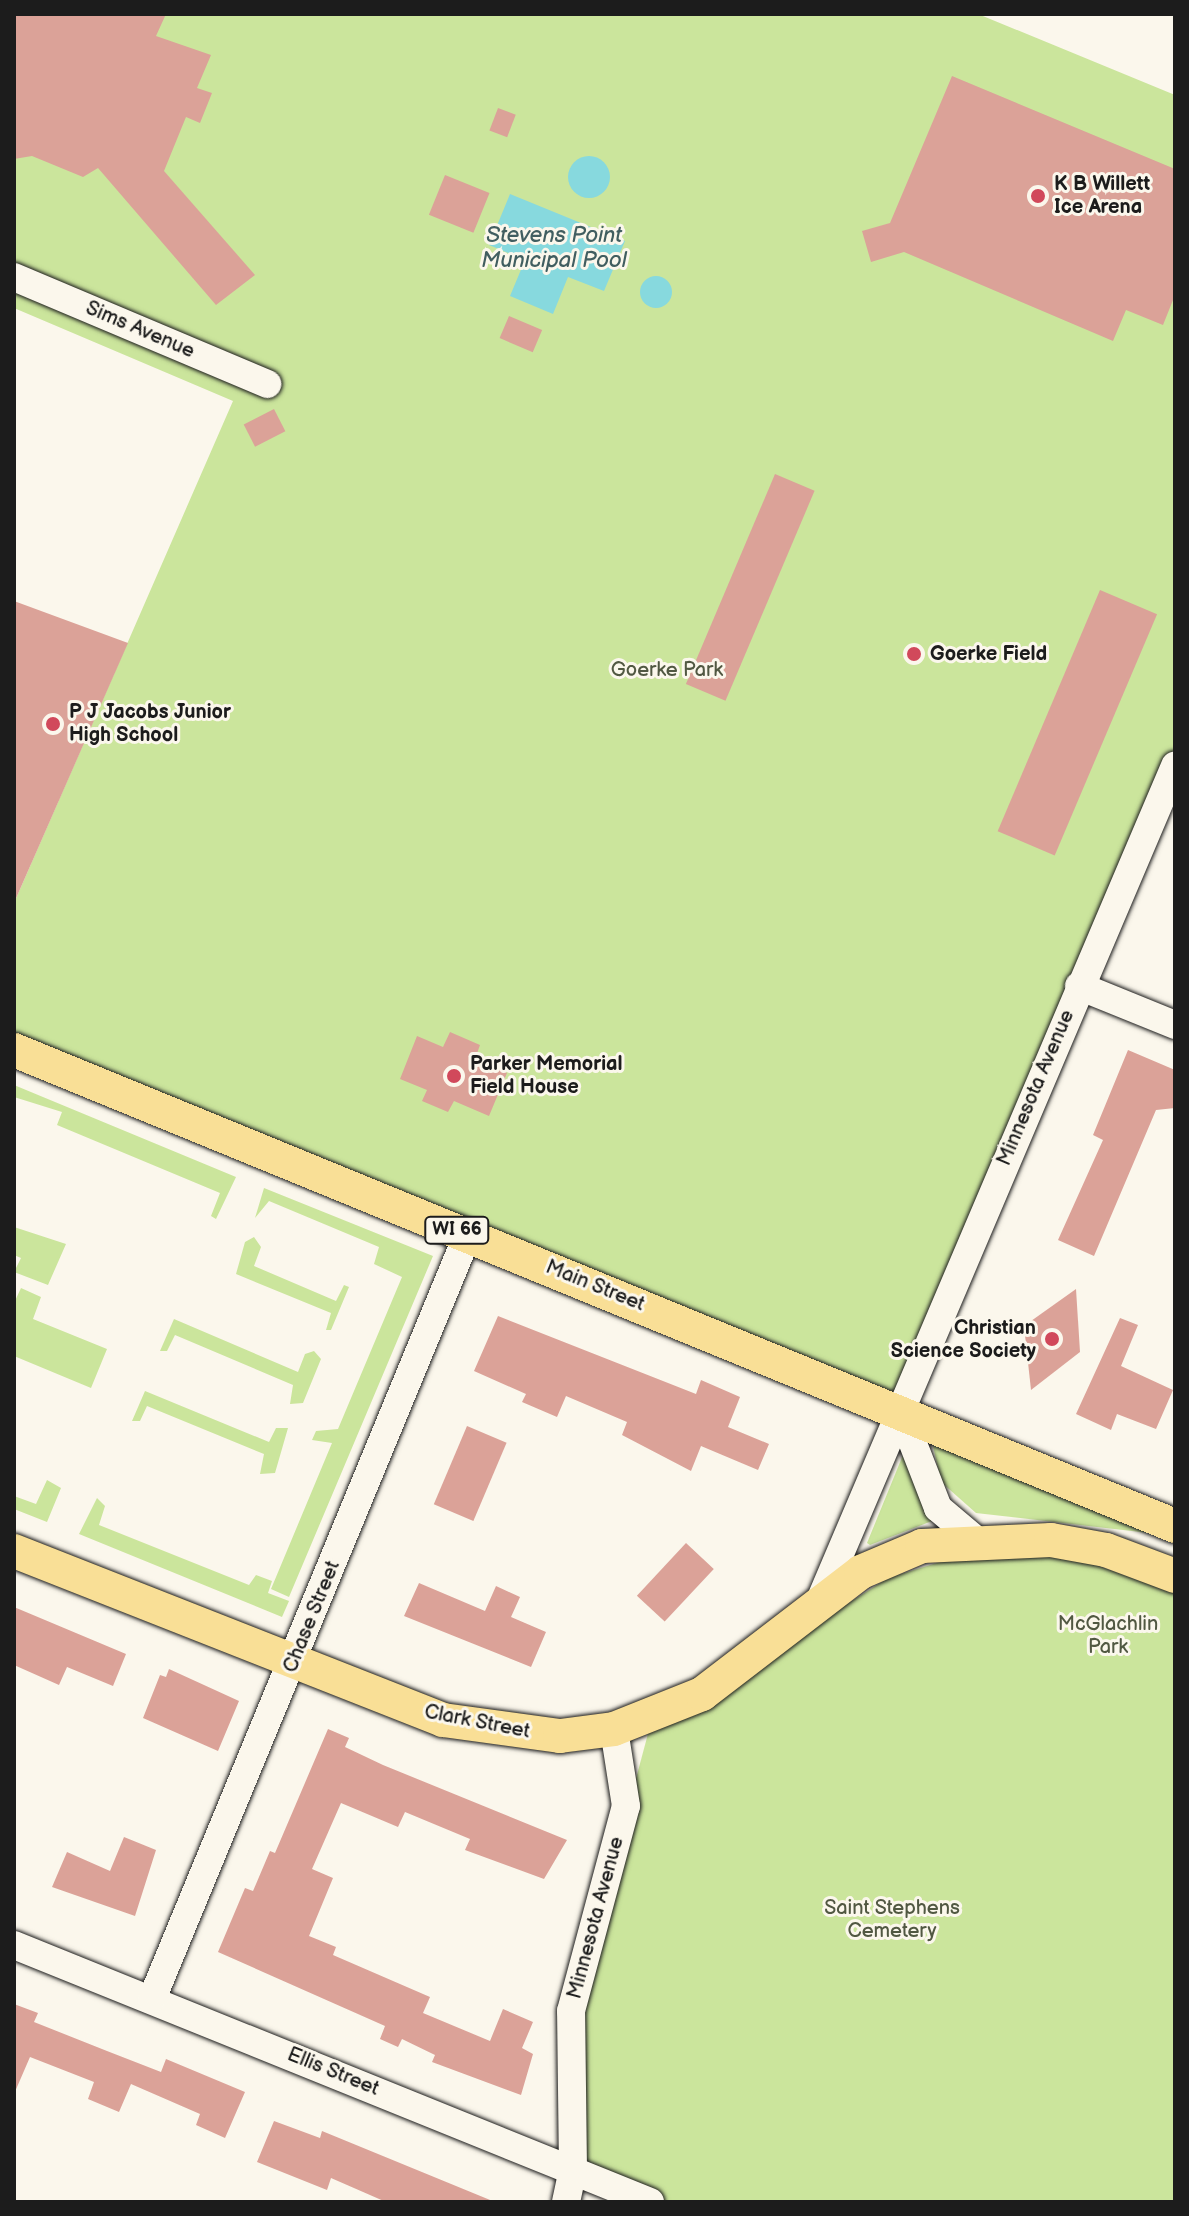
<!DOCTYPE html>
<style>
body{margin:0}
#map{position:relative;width:1189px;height:2216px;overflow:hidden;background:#fbf7ec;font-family:"Balsamiq Sans",sans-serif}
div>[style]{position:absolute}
.green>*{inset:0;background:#cbe59c}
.water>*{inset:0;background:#87d9de}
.round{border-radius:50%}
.building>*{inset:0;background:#dba298;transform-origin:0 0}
.roads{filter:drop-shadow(0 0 2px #1c1c1c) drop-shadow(0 0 2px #1c1c1c)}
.minor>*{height:28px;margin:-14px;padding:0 14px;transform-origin:14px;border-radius:14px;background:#fbf7ec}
.major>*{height:34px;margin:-17px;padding:0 17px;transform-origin:17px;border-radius:17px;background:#f9df96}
.dots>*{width:22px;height:22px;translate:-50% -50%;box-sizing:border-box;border:4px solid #fbf7ec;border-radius:50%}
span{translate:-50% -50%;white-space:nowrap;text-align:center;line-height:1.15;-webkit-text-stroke:6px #fbf7ec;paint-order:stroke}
.shield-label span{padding:2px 6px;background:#fbf7ec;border:2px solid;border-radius:6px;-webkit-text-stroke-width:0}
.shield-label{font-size:18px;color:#1c1c1c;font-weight:700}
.poi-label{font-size:20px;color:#1c1c1c;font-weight:700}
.left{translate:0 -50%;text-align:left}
.right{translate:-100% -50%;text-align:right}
.street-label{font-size:20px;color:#1c1c1c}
.park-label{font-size:20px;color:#515842}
.water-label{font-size:22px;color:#415e60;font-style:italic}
.frame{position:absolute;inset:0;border:16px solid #1c1c1c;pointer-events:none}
</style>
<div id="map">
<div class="green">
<div style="clip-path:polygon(14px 14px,978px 14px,1175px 95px,1175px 766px,900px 1410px,14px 1050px,14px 903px,233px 401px,14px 308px)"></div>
<div style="clip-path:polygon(14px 1085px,236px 1177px,216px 1219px,211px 1216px,220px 1193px,57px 1125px,62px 1112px,14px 1097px)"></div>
<div style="clip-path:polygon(264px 1188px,433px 1256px,289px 1597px,271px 1589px,332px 1443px,312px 1440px,316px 1431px,338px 1429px,402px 1277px,374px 1264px,379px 1247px,269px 1201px,255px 1218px)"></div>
<div style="clip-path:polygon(14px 1227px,66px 1244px,48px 1285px,14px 1272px,21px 1258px,14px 1255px)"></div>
<div style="clip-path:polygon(254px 1237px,261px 1247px,254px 1266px,336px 1301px,344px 1285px,349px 1287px,331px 1330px,326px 1330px,331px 1313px,236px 1274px,245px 1242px)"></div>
<div style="clip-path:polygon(21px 1288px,41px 1297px,33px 1319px,107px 1349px,91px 1388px,14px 1356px,14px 1303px)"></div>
<div style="clip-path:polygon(174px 1319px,298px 1372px,305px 1354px,314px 1351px,321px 1359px,303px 1403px,290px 1404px,293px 1385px,175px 1335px,167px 1351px,160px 1351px)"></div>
<div style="clip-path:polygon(145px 1391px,269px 1442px,276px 1428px,288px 1428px,275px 1473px,260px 1474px,264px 1454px,147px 1406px,140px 1421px,132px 1421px)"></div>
<div style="clip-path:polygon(938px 1445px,1149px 1533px,976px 1513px,941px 1482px,933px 1446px)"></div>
<div style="clip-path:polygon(905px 1450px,932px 1521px,870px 1545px,867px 1543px)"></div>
<div style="clip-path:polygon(47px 1480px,61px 1488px,47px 1522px,14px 1509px,14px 1496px,36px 1504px)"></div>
<div style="clip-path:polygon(97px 1498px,105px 1506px,99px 1525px,249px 1585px,256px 1575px,272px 1581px,268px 1593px,289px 1601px,282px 1617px,79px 1534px)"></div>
<div style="clip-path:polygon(1036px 1553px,1096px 1565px,1175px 1593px,1175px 2202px,665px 2202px,570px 2162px,574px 2010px,649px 1730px,888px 1578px,953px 1558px)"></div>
</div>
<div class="water">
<div class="round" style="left:568px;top:156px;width:42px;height:42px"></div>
<div style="clip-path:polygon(510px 194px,625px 241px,604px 291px,568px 277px,553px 314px,510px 296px,525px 260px,489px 245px)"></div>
<div class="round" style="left:640px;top:276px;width:32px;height:32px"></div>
</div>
<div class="building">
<div style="clip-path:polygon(14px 14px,166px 14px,156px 36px,211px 55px,197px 88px,212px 93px,200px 123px,186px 117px,164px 171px,255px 275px,216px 305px,98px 168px,83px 177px,32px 156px,14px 159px)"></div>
<div style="clip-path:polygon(952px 76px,1175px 169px,1175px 295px,1163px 325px,1126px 310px,1113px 341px,904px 252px,871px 262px,862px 231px,890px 223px)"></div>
<div style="left:498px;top:108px;width:19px;height:24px;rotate:21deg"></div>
<div style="left:445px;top:175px;width:48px;height:43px;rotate:22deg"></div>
<div style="left:509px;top:316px;width:36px;height:24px;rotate:23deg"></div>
<div style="left:274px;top:409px;width:25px;height:34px;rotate:63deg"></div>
<div style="left:775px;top:474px;width:43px;height:228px;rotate:23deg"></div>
<div style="left:1100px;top:590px;width:62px;height:262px;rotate:23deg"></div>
<div style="clip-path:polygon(14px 601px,128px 643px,14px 903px)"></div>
<div style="clip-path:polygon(450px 1032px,480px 1045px,475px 1059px,507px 1073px,489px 1116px,454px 1101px,448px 1112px,422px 1101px,427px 1090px,400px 1079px,417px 1036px,443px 1047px)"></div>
<div style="clip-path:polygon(1128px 1050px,1175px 1070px,1175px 1108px,1156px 1110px,1094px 1256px,1058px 1240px,1103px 1140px,1093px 1135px)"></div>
<div style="clip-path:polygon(1076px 1289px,1080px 1352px,1031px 1390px,1024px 1326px)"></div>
<div style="clip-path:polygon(498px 1316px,696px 1394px,701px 1380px,740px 1397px,728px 1427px,769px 1444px,758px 1470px,701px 1446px,691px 1471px,622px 1435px,627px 1422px,566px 1396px,557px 1417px,522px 1402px,526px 1394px,474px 1371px)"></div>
<div style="clip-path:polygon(1120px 1318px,1138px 1325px,1121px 1366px,1173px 1390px,1156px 1429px,1117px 1414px,1111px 1430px,1076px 1414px)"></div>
<div style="left:467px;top:1426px;width:43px;height:85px;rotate:23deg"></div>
<div style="left:686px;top:1543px;width:38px;height:72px;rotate:43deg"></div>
<div style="clip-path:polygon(419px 1583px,485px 1611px,496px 1586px,520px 1597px,511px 1617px,546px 1632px,531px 1667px,404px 1616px)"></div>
<div style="clip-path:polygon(14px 1607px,126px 1654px,113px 1686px,67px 1667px,59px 1685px,14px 1665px)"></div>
<div style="clip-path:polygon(169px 1669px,239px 1701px,218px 1751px,143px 1718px,160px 1675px,166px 1677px)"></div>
<div style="clip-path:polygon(328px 1729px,349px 1738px,345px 1747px,383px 1765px,567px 1840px,544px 1879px,465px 1850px,470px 1839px,405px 1812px,398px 1827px,341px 1803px,312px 1869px,333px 1878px,309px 1936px,336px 1947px,333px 1955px,430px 1997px,423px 2013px,490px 2041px,503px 2009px,533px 2022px,522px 2048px,533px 2054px,521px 2095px,432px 2062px,435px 2055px,402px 2039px,398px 2047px,380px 2039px,385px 2026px,218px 1952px,245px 1888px,253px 1891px,270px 1851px,275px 1853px)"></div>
<div style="clip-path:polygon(124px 1837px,156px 1850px,135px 1916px,52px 1887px,67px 1852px,110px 1871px)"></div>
<div style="clip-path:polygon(14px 2004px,38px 2013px,34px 2022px,107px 2051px,161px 2072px,166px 2059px,245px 2092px,225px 2138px,196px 2125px,200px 2114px,131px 2084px,119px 2112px,88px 2099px,94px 2082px,30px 2057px,14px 2094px)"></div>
<div style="clip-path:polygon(274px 2121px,320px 2138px,322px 2131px,495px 2202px,386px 2202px,331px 2178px,327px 2190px,257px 2162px)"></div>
</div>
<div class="roads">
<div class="minor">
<div style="left:14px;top:277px;width:275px;rotate:22.9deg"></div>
<div style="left:1079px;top:986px;width:104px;rotate:22.1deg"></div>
<div style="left:900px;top:1410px;width:105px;rotate:68.8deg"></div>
<div style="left:938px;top:1508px;width:50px;rotate:40.1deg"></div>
<div style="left:819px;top:1603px;width:910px;rotate:-66.96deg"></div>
<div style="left:14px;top:1945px;width:686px;rotate:22deg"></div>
<div style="left:152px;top:1999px;width:828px;rotate:-67.56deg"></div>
<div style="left:566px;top:2202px;width:33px;rotate:-78deg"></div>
<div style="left:573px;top:2170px;width:159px;rotate:-90.7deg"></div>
<div style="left:571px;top:2011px;width:212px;rotate:-75deg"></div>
<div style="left:626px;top:1806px;width:78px;rotate:-98.9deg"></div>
</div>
<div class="major">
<div style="left:14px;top:1050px;width:1255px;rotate:22.29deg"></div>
<div style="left:14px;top:1551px;width:461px;rotate:21.5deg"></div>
<div style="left:443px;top:1720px;width:118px;rotate:7.8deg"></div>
<div style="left:560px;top:1736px;width:54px;rotate:-7.4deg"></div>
<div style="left:614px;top:1729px;width:95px;rotate:-21.7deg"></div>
<div style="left:702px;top:1694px;width:200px;rotate:-37.5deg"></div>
<div style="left:861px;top:1572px;width:66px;rotate:-23.1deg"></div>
<div style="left:922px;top:1546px;width:129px;rotate:-2.7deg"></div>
<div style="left:1051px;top:1540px;width:56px;rotate:10.3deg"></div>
<div style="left:1106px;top:1550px;width:74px;rotate:20.6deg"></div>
</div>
</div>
<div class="dots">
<div style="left:1038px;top:196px;background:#d1495b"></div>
<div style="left:914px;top:654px;background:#d1495b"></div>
<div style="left:53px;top:724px;background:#d1495b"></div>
<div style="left:454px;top:1076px;background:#d1495b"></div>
<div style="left:1052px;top:1339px;background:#d1495b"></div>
</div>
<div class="shield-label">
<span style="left:457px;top:1230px">WI 66</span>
</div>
<div class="poi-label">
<span class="left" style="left:1054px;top:196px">K B Willett<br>Ice Arena</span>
<span class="left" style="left:930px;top:654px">Goerke Field</span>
<span class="left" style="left:69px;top:724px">P J Jacobs Junior<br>High School</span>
<span class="left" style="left:470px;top:1076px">Parker Memorial<br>Field House</span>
<span class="right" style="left:1036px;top:1340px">Christian<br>Science Society</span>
</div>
<div class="street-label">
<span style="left:140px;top:330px;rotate:23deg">Sims Avenue</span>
<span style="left:1036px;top:1088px;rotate:-67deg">Minnesota Avenue</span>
<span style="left:595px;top:1286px;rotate:22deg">Main Street</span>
<span style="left:312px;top:1617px;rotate:-68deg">Chase Street</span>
<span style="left:477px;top:1722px;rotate:11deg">Clark Street</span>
<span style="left:596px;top:1918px;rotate:-75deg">Minnesota Avenue</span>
<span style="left:333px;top:2072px;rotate:22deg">Ellis Street</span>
</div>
<div class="park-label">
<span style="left:667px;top:670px">Goerke Park</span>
<span style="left:1108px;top:1636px">McGlachlin<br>Park</span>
<span style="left:892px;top:1920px">Saint Stephens<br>Cemetery</span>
</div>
<div class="water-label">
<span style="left:554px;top:248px">Stevens Point<br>Municipal Pool</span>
</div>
<div class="frame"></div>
</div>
